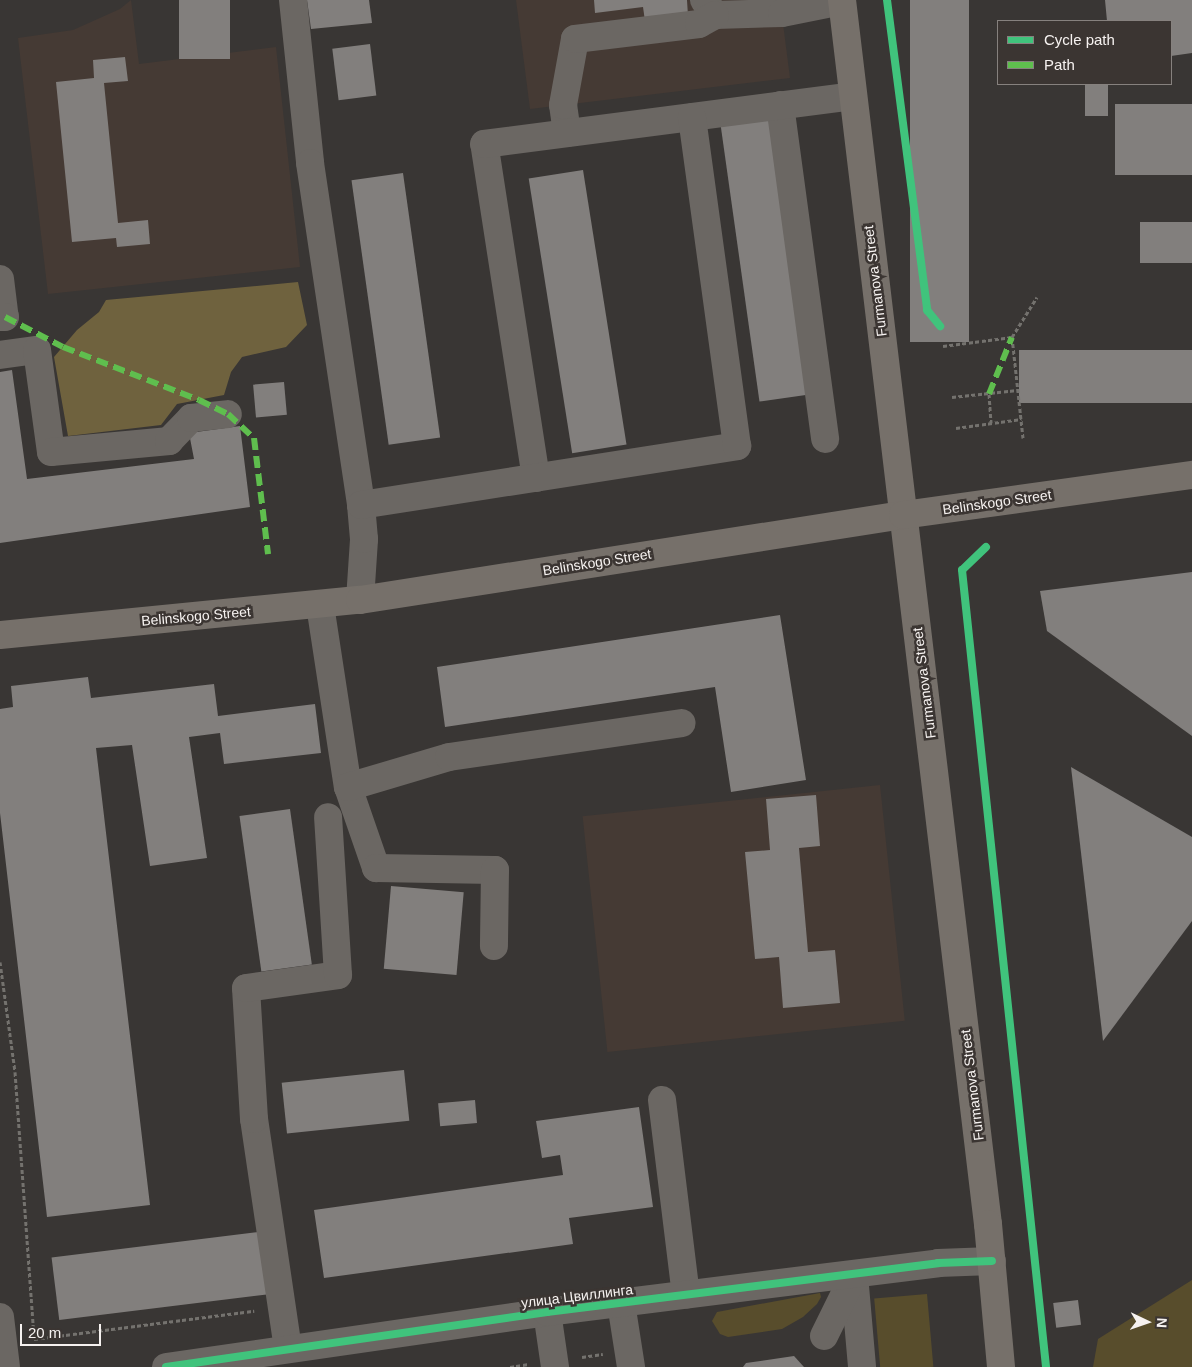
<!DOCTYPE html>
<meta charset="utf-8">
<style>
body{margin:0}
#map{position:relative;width:1192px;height:1367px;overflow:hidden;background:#393634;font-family:Arial,sans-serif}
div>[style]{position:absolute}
.built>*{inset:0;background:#453a34;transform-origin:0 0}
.green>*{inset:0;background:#584d2c;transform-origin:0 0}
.forest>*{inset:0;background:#6f623e}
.building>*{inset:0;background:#827f7d;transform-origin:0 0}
.path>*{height:3px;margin-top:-1.5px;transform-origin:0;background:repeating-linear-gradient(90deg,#74726e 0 4px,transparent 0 6.5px)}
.minor>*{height:28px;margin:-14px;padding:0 14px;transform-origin:14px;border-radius:14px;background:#6b6763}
.major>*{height:28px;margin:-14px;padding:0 14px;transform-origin:14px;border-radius:14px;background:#76706a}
.quiet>*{height:6px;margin-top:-3px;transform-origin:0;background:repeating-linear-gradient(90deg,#5fbe4e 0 12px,transparent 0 18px)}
.cycleway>*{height:8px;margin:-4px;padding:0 4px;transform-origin:4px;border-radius:4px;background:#40c37c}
span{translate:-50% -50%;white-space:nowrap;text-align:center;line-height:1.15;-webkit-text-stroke:5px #3b3532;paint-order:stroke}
.street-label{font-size:14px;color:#f6f2f0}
.legend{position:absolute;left:997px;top:20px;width:175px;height:65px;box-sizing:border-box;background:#3b3532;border:1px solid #86817e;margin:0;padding:6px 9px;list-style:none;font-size:15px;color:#f6f2f0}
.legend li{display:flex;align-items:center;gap:10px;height:25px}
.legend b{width:25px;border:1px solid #86817e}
.north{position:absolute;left:1122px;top:1297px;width:50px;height:50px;-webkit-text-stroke:4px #3b3532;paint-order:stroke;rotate:93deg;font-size:14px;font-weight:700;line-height:20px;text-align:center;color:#f6f2f0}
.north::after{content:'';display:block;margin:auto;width:18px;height:22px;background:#f6f2f0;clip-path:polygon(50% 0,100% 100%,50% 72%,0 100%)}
.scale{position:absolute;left:20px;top:1324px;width:81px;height:22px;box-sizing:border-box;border:2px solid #f6f2f0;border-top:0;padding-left:6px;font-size:15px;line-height:18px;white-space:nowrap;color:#f6f2f0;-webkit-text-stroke:4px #3b3532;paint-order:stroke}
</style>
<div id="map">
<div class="built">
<div style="clip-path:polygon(131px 0,139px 64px,276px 47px,300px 267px,48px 294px,18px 38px,73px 30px,120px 9px)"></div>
<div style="clip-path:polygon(516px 0,780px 0,790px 78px,530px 109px)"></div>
<div style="left:880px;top:785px;width:237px;height:299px;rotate:84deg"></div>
</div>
<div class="green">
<div style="clip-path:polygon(1192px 1280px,1192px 1367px,1093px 1367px,1098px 1339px)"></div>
<div style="clip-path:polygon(820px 1293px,821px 1297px,817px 1304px,803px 1317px,782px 1329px,728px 1337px,720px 1334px,712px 1321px,717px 1312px)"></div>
<div style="left:927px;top:1294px;width:73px;height:53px;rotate:85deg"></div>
</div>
<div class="forest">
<div style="clip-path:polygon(298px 282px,307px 325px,286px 347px,242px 357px,231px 372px,224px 395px,177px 404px,161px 425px,68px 436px,54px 357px,77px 330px,99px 312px,106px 300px)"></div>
</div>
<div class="building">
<div style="left:179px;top:0;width:51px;height:59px"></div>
<div style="clip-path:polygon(307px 0,369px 0,372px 23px,311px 29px)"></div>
<div style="clip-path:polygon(594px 0,687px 0,688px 16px,645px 21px,643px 7px,595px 13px)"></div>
<div style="left:910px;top:0;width:59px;height:342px"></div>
<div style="clip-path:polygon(1105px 0,1192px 0,1192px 53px,1171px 56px,1171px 21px,1107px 21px)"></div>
<div style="left:370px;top:44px;width:52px;height:38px;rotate:83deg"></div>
<div style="clip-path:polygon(125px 57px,128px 81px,104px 83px,118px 223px,148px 220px,150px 244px,117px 247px,116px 238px,72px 242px,56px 82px,94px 78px,93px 60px)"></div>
<div style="left:1085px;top:84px;width:23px;height:32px"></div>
<div style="left:1192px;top:104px;width:71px;height:77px;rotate:90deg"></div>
<div style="left:772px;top:117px;width:280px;height:52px;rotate:82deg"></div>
<div style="left:583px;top:170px;width:278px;height:55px;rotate:81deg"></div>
<div style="left:403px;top:173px;width:267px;height:52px;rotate:82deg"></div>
<div style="left:1192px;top:222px;width:41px;height:52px;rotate:90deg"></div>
<div style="left:1192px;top:350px;width:53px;height:173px;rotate:90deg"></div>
<div style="clip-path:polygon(12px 370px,27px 479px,194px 459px,189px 433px,240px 426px,250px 507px,0 543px,0 372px)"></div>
<div style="left:284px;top:382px;width:33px;height:31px;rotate:85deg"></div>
<div style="clip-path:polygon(1192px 572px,1192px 736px,1047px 631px,1040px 591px)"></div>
<div style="clip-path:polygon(780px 615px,806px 780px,731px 792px,715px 687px,445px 727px,437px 667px)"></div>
<div style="clip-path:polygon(88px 677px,91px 698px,214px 684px,218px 716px,315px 704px,321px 753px,224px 764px,220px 733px,189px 737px,207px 858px,150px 866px,132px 745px,96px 748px,150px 1205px,47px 1217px,0 813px,0 709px,13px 707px,11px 686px)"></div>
<div style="clip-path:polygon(1071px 767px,1192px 837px,1192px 921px,1103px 1041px)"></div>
<div style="clip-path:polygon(816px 795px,820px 846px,799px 848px,808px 952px,835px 950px,840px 1003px,783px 1008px,779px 957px,755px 959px,745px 852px,770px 850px,766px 799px)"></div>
<div style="left:290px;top:809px;width:157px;height:51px;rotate:82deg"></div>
<div style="left:391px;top:886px;width:73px;height:83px;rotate:5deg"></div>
<div style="left:404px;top:1070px;width:51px;height:123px;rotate:84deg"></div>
<div style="left:475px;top:1100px;width:23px;height:37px;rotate:85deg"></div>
<div style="clip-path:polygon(639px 1107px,653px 1207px,569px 1218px,573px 1244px,324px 1278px,314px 1210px,563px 1175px,560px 1155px,542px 1158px,536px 1121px)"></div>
<div style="left:259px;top:1232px;width:63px;height:209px;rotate:83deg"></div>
<div style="left:1078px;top:1300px;width:25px;height:25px;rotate:83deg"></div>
<div style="clip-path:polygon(794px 1356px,804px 1367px,743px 1367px,746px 1363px)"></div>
</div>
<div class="path">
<div style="left:943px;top:346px;width:70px;rotate:-7.4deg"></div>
<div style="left:989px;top:394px;width:29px;rotate:86deg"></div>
<div style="left:952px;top:397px;width:66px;rotate:-6.1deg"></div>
<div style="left:956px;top:428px;width:66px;rotate:-7.9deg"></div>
<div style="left:1023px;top:438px;width:102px;rotate:-96.2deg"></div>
<div style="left:1012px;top:337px;width:47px;rotate:-58deg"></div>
<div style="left:0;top:962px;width:111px;rotate:82.2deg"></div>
<div style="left:15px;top:1072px;width:268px;rotate:85.9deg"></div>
<div style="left:34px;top:1339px;width:222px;rotate:-7.3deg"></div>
<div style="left:582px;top:1357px;width:21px;rotate:-8deg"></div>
<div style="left:510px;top:1367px;width:19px;rotate:-9deg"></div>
</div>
<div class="minor">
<div style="left:293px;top:0;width:164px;rotate:84deg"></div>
<div style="left:310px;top:163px;width:346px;rotate:81.5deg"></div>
<div style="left:704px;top:0;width:19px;rotate:54deg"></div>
<div style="left:715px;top:15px;width:67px;rotate:-1.7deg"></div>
<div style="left:782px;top:13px;width:61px;rotate:-11.3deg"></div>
<div style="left:780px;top:105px;width:337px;rotate:82.3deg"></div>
<div style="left:567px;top:133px;width:28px;rotate:-98deg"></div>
<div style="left:563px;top:105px;width:67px;rotate:-79.7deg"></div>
<div style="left:575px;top:39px;width:125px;rotate:-6.9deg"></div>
<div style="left:699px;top:24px;width:18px;rotate:-29deg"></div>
<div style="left:0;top:279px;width:38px;rotate:83deg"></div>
<div style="left:5px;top:317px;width:5px;rotate:180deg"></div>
<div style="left:0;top:355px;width:37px;rotate:-8deg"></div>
<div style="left:37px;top:350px;width:103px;rotate:82.2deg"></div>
<div style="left:51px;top:452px;width:119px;rotate:-5.3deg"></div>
<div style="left:169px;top:441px;width:32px;rotate:-46deg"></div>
<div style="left:191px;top:418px;width:37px;rotate:-6deg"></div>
<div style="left:536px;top:478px;width:338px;rotate:-98.8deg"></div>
<div style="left:484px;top:144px;width:372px;rotate:-7.4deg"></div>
<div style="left:360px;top:600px;width:61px;rotate:-86.2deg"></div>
<div style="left:364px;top:539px;width:34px;rotate:-95deg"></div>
<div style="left:361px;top:505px;width:381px;rotate:-8.9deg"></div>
<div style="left:737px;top:446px;width:332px;rotate:-97.8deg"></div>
<div style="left:320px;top:605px;width:184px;rotate:81.3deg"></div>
<div style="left:348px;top:787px;width:86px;rotate:70.9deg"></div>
<div style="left:376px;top:868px;width:119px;rotate:1deg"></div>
<div style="left:495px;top:870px;width:76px;rotate:90.8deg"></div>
<div style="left:348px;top:787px;width:105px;rotate:-16.5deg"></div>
<div style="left:449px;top:757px;width:235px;rotate:-8.3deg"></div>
<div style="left:662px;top:1100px;width:196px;rotate:83deg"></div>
<div style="left:854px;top:1275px;width:92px;rotate:85deg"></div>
<div style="left:621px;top:1303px;width:65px;rotate:81.1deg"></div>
<div style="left:547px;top:1312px;width:56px;rotate:81.7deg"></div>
<div style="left:0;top:1317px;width:50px;rotate:83.2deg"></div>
<div style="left:824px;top:1336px;width:68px;rotate:-63.8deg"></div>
<div style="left:288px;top:1349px;width:232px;rotate:-98.4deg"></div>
<div style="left:254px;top:1119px;width:131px;rotate:-93.5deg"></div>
<div style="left:246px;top:988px;width:93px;rotate:-8deg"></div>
<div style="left:338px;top:975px;width:158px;rotate:-93.6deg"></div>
<div style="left:166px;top:1367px;width:385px;rotate:-8.2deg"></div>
<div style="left:547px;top:1312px;width:394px;rotate:-7.1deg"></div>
<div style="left:938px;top:1263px;width:54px;rotate:-2.1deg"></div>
</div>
<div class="major">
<div style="left:842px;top:0;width:1233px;rotate:83.2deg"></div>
<div style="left:988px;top:1224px;width:144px;rotate:84.8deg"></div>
<div style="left:0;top:635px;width:362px;rotate:-5.6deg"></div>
<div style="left:360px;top:600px;width:550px;rotate:-8.9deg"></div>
<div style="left:903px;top:515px;width:292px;rotate:-7.9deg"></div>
</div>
<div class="quiet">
<div style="left:5px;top:317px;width:65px;rotate:27.3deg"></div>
<div style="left:63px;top:347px;width:146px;rotate:21.3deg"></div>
<div style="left:199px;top:400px;width:32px;rotate:26deg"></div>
<div style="left:228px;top:414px;width:35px;rotate:43deg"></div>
<div style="left:254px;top:438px;width:117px;rotate:83.1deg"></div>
<div style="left:989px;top:394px;width:61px;rotate:-68deg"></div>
</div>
<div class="cycleway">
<div style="left:887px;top:0;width:313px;rotate:82.6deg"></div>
<div style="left:927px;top:310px;width:21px;rotate:51deg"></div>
<div style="left:986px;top:547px;width:33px;rotate:136deg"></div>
<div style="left:962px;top:570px;width:801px;rotate:83.98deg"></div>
<div style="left:166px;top:1367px;width:385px;rotate:-8.2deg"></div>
<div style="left:547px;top:1312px;width:394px;rotate:-7.1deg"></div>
<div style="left:938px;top:1263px;width:54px;rotate:-2.1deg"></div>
</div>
<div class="street-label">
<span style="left:875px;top:281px;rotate:-97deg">Furmanova Street</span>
<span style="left:997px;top:502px;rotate:-8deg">Belinskogo Street</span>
<span style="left:597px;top:562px;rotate:-9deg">Belinskogo Street</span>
<span style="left:196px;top:616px;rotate:-5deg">Belinskogo Street</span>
<span style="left:924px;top:683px;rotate:-97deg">Furmanova Street</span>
<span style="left:972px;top:1085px;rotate:-97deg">Furmanova Street</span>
<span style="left:577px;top:1296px;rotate:-7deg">улица Цвиллинга</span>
</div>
<ul class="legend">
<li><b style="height:6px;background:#40c37c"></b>Cycle path</li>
<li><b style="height:6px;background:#5fbe4e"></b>Path</li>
</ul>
<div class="north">N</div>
<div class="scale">20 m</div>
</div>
